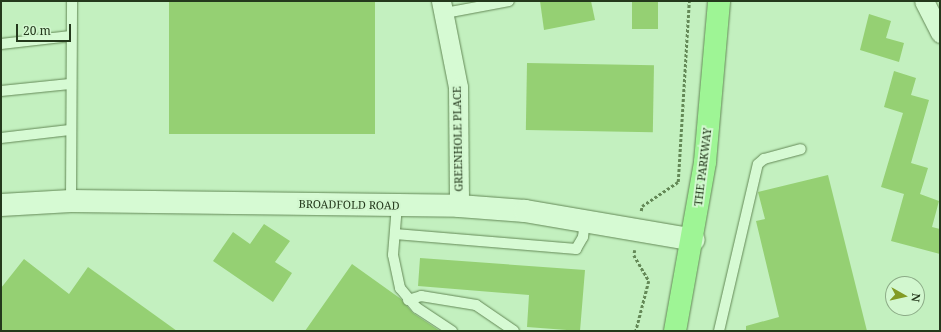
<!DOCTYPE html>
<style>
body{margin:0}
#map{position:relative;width:941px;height:332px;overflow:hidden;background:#c3f0bf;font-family:"Noto Serif",serif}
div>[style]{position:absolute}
.building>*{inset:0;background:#95d073;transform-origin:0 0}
.path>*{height:2.5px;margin-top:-1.25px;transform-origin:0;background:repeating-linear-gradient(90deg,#648957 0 3px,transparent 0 5px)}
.roads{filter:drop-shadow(0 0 1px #648957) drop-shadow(0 0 1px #648957)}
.lane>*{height:10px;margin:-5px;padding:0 5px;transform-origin:5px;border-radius:5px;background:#d6fad3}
.street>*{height:19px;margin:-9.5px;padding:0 9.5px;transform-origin:9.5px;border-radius:9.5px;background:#d6fad3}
.secondary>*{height:22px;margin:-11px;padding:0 11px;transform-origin:11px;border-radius:11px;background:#d6fad3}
.primary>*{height:22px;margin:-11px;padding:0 11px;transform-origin:11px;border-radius:11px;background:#9ef595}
span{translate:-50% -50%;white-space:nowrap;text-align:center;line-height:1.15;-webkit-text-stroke:4px #d2f7cf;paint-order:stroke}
.street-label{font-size:11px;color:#24381c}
.frame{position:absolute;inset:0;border:2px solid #24381c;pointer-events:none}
.north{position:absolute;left:885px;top:276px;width:40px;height:40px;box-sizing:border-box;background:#d2f7cf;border:1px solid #8cab87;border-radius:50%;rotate:98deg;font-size:11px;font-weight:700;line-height:16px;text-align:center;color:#24381c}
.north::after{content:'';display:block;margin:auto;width:14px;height:18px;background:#829b24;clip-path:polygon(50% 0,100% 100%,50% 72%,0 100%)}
.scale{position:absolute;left:16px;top:24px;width:55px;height:18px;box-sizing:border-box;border:2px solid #24381c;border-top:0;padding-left:5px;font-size:12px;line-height:14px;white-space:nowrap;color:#24381c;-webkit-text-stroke:3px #d2f7cf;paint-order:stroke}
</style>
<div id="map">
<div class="building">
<div style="left:169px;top:1px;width:206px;height:133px"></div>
<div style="clip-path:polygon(540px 1px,591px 1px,595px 20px,544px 30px)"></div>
<div style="left:632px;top:1px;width:26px;height:28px"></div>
<div style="clip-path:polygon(869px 14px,891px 21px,886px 38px,904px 43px,899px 62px,860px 50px)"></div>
<div style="left:527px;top:63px;width:127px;height:67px;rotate:1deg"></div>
<div style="clip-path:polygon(894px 71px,916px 78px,911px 95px,929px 100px,911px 163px,928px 168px,920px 194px,939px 201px,932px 227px,940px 229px,940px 254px,891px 241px,904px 194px,881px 187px,903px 113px,884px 107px)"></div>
<div style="clip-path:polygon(828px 175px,867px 331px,746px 331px,746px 326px,779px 317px,756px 221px,765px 219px,758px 192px)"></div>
<div style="clip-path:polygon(264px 224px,290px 241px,275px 262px,292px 273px,273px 302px,213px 261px,233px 232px,250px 244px)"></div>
<div style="clip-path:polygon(420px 258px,585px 270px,580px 331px,527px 327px,529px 295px,418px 286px)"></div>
<div style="clip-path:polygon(24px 259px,69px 294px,88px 267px,177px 331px,1px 331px,1px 288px)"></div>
<div style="clip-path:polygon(352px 264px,401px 299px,413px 313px,440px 331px,305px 331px)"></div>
</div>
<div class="path">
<div style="left:641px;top:211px;width:5px;rotate:-79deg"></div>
<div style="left:642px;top:206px;width:43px;rotate:-33.7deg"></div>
<div style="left:678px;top:182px;width:181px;rotate:-86.5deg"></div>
<div style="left:635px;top:250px;width:5px;rotate:101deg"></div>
<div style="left:634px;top:255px;width:30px;rotate:60deg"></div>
<div style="left:649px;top:281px;width:52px;rotate:104.6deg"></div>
</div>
<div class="roads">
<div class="lane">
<div style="left:445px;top:13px;width:65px;rotate:-10.6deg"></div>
<div style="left:1px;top:44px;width:70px;rotate:-6.5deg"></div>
<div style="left:1px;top:91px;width:69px;rotate:-5.8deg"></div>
<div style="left:1px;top:138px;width:69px;rotate:-6.6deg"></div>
<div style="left:71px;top:201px;width:200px;rotate:-89.7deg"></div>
<div style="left:397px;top:205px;width:50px;rotate:94.6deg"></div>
<div style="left:393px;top:255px;width:34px;rotate:78deg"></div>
<div style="left:400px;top:288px;width:26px;rotate:50deg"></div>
<div style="left:417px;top:308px;width:42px;rotate:33.3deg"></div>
<div style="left:395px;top:234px;width:182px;rotate:4.7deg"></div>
<div style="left:576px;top:249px;width:14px;rotate:-60deg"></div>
<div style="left:583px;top:237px;width:16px;rotate:-83deg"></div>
<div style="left:408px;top:300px;width:14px;rotate:-17deg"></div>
<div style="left:421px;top:296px;width:56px;rotate:9.3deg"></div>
<div style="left:476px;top:305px;width:46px;rotate:34.4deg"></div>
<div style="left:719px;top:331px;width:171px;rotate:-76.9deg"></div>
<div style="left:758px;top:164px;width:8px;rotate:-40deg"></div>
<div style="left:764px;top:159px;width:38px;rotate:-15deg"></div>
</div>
<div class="street">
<div style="left:441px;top:1px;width:88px;rotate:78.8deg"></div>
<div style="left:458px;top:87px;width:119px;rotate:89.5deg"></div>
<div style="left:924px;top:1px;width:36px;rotate:63deg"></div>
</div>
<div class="secondary">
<div style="left:1px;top:205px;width:70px;rotate:-3.3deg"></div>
<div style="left:71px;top:201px;width:388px;rotate:0.7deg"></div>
<div style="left:459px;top:206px;width:66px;rotate:4.3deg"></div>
<div style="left:525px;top:211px;width:171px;rotate:9.7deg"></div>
</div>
<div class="primary">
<div style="left:675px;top:331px;width:172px;rotate:-79.9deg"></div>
<div style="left:705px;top:162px;width:162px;rotate:-85deg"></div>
</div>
</div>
<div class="street-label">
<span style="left:458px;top:139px;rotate:-91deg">GREENHOLE PLACE</span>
<span style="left:703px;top:167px;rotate:-83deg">THE PARKWAY</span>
<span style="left:349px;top:205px;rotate:1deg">BROADFOLD ROAD</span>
</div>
<div class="frame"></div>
<div class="north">N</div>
<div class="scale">20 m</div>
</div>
